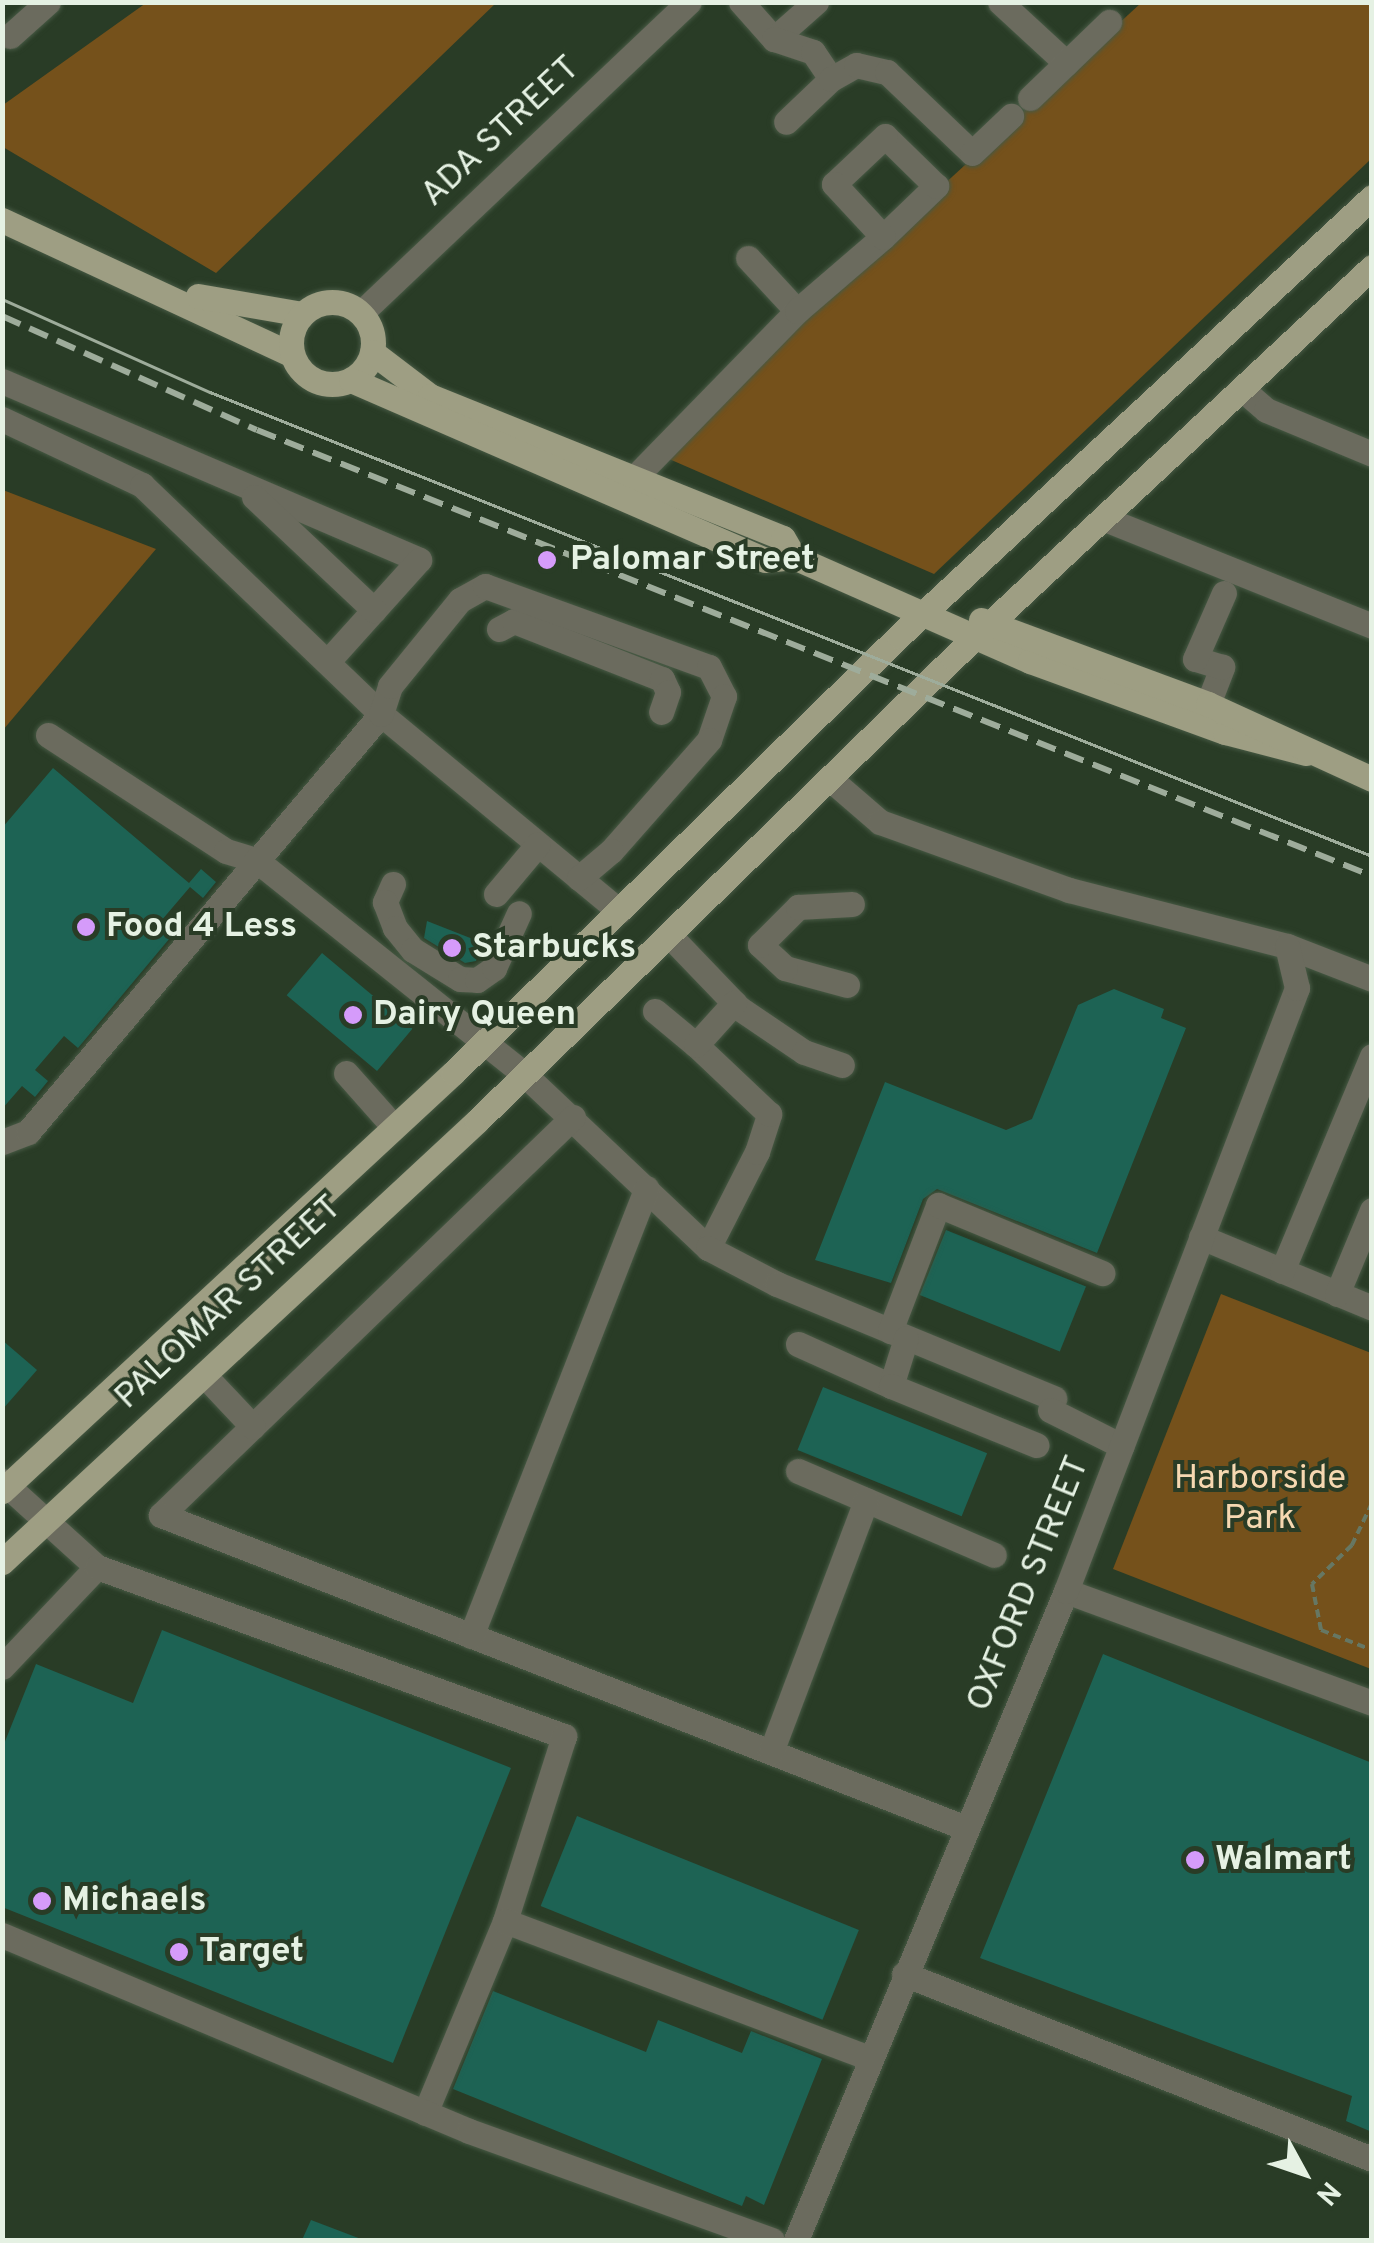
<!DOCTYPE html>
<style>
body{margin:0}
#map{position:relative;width:1374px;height:2243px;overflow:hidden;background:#293c26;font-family:Overpass,sans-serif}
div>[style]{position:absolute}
.green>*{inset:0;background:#75511b}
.building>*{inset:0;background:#1d6354;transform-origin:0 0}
.path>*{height:4px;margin-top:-2px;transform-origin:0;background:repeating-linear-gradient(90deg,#667763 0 8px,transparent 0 13px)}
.roads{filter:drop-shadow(0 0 2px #475944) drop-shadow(0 0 2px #475944)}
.minor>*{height:25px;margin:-12.5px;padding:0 12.5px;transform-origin:12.5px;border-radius:12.5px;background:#6b6b5e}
.major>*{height:25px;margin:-12.5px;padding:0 12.5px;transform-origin:12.5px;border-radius:12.5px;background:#9e9e83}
.major>.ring{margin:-12.5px;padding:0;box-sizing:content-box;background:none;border:25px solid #9e9e83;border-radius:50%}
.tram>*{height:2.5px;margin:-1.25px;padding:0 1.25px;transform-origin:1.25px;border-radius:1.25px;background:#9eac9b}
.rail>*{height:6px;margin-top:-3px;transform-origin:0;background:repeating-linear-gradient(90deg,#9eac9b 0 20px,transparent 0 30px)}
.dots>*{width:28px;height:28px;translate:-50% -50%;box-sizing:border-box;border:5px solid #293c26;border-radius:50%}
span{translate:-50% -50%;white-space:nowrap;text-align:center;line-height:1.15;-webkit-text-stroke:8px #293c26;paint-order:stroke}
.street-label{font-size:35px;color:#e5f1e3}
.poi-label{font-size:35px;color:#e5f1e3;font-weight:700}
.left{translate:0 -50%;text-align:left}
.park-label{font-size:35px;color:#f6d8b1}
.frame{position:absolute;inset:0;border:5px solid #e5f1e3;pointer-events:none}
.north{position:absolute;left:1254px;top:2123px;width:100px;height:100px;-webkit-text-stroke:8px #293c26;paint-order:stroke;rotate:130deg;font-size:28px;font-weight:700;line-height:40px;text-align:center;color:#e5f1e3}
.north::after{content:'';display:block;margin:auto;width:35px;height:45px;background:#e5f1e3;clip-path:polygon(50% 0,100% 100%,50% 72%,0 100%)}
</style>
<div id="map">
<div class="green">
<div style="clip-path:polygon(146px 3px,146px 2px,496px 3px,216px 273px,3px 147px,3px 105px)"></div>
<div style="clip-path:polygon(1141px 3px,1371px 3px,1371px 159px,934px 574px,653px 452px)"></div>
<div style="clip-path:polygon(3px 490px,156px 549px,3px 730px)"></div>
<div style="clip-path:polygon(1221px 1294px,1371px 1353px,1371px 1669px,1113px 1569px)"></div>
</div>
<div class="building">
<div style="clip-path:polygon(53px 768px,189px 883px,201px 869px,216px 882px,203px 898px,190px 887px,161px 921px,175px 932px,78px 1048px,64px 1036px,35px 1070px,48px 1081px,35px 1097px,22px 1086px,2px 1109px,2px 828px)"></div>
<div style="clip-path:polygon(427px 921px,483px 943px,476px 961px,465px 963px,424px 938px)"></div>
<div style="left:322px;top:953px;width:118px;height:55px;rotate:40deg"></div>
<div style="clip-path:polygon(1114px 989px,1164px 1009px,1161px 1018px,1186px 1028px,1097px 1253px,937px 1189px,923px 1199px,891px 1283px,815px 1260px,885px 1082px,1006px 1130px,1032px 1119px,1078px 1005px)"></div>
<div style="left:946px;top:1230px;width:151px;height:70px;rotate:22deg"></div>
<div style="clip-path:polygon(2px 1340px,37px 1370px,2px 1410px)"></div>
<div style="left:823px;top:1387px;width:177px;height:68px;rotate:22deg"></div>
<div style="clip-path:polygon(162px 1630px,511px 1768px,393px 2063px,2px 1907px,2px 1749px,36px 1664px,133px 1703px)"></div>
<div style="clip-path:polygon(1103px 1654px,1372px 1763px,1372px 2132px,1346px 2121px,1352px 2096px,980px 1958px)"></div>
<div style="left:577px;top:1816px;width:304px;height:97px;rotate:22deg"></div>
<div style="clip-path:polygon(493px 1991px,646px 2052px,658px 2020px,742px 2053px,751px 2031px,822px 2059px,764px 2205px,746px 2196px,742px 2206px,453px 2089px)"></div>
<div style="clip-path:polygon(311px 2220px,361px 2239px,361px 2240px,302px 2240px)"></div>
</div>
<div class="path">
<div style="left:1372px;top:1503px;width:47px;rotate:115.5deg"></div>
<div style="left:1352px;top:1545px;width:56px;rotate:135.7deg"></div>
<div style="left:1312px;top:1584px;width:47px;rotate:78.9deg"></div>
<div style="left:1321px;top:1630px;width:55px;rotate:21.4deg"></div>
</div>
<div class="roads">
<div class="minor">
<div style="left:741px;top:2px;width:50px;rotate:48.3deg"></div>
<div style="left:774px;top:39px;width:56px;rotate:-41.4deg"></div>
<div style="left:1000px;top:2px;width:90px;rotate:42.7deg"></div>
<div style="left:10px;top:36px;width:51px;rotate:-41.8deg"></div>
<div style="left:774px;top:39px;width:41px;rotate:18.4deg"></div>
<div style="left:813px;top:52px;width:32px;rotate:56deg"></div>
<div style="left:831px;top:79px;width:62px;rotate:136.3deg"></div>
<div style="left:831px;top:79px;width:29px;rotate:-29deg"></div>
<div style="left:856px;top:65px;width:32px;rotate:13deg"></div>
<div style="left:887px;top:72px;width:117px;rotate:43.6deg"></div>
<div style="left:972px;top:153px;width:54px;rotate:-43.5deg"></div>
<div style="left:1030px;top:98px;width:110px;rotate:-43.9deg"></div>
<div style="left:748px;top:258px;width:72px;rotate:47.2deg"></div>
<div style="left:361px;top:313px;width:452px;rotate:-43.5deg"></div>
<div style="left:2px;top:381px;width:454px;rotate:23.2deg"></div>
<div style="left:419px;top:560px;width:135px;rotate:132deg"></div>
<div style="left:1243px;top:390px;width:30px;rotate:41deg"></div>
<div style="left:1266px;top:410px;width:115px;rotate:22.5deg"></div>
<div style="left:2px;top:419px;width:155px;rotate:25.2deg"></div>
<div style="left:142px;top:485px;width:331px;rotate:43.8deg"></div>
<div style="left:381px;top:714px;width:309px;rotate:39.6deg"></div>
<div style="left:634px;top:478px;width:233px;rotate:-45.7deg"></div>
<div style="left:797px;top:311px;width:113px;rotate:-40.7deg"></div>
<div style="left:883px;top:237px;width:74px;rotate:-43.9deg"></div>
<div style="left:936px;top:186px;width:71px;rotate:-135.6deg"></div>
<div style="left:885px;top:136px;width:70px;rotate:136.7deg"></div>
<div style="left:834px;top:184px;width:72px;rotate:47.2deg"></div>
<div style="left:254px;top:497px;width:165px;rotate:43.3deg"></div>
<div style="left:1105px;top:519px;width:288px;rotate:21.8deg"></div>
<div style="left:499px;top:629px;width:17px;rotate:-28deg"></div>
<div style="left:514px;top:621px;width:159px;rotate:21.4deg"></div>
<div style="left:662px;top:679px;width:14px;rotate:65deg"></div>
<div style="left:668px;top:692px;width:21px;rotate:109deg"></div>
<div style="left:1208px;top:704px;width:40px;rotate:-69deg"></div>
<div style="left:1222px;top:667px;width:28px;rotate:-163deg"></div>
<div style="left:1195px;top:659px;width:72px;rotate:-66.3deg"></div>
<div style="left:48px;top:735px;width:212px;rotate:33.1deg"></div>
<div style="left:226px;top:851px;width:31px;rotate:17deg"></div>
<div style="left:256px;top:860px;width:344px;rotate:38.6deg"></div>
<div style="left:525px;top:1075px;width:252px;rotate:43.4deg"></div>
<div style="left:708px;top:1248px;width:108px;rotate:-63deg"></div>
<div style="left:757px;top:1152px;width:40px;rotate:-72deg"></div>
<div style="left:769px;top:1114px;width:100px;rotate:-136.6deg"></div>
<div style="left:830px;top:779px;width:66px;rotate:40.7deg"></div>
<div style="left:880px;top:822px;width:201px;rotate:19.8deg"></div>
<div style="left:1069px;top:890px;width:225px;rotate:14.4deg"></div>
<div style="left:1287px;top:946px;width:91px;rotate:21.2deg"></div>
<div style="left:393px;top:884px;width:20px;rotate:114deg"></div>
<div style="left:385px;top:902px;width:28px;rotate:69deg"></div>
<div style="left:395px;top:928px;width:28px;rotate:51deg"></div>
<div style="left:413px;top:950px;width:55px;rotate:31.7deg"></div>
<div style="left:460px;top:979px;width:17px;rotate:3deg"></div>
<div style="left:477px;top:980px;width:21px;rotate:-35deg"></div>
<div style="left:494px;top:968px;width:60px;rotate:-65.6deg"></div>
<div style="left:496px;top:894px;width:65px;rotate:-50deg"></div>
<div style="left:669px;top:935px;width:101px;rotate:46.2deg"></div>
<div style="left:739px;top:1008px;width:78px;rotate:34.1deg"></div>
<div style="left:804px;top:1052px;width:40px;rotate:18.9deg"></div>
<div style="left:847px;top:985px;width:64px;rotate:-164.7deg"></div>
<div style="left:785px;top:968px;width:34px;rotate:-137deg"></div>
<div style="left:760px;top:945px;width:54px;rotate:-45deg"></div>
<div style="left:798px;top:907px;width:54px;rotate:-3.2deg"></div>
<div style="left:655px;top:1011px;width:53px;rotate:39.7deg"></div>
<div style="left:696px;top:1045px;width:57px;rotate:-47.9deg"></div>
<div style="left:346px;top:1073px;width:72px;rotate:48.4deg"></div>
<div style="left:573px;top:1117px;width:573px;rotate:135.99deg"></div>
<div style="left:161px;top:1515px;width:864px;rotate:21.25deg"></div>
<div style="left:2px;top:1142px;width:28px;rotate:-21deg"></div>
<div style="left:28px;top:1132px;width:547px;rotate:-49.82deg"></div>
<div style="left:381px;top:714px;width:29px;rotate:-72deg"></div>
<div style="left:390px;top:686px;width:111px;rotate:-50.9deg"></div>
<div style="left:460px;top:600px;width:29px;rotate:-29deg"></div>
<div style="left:485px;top:586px;width:238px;rotate:19.9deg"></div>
<div style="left:709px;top:667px;width:33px;rotate:63deg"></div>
<div style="left:724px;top:696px;width:46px;rotate:108.8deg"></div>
<div style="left:709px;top:740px;width:148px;rotate:131.4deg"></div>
<div style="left:611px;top:851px;width:42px;rotate:139.8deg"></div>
<div style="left:1201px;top:1237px;width:185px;rotate:22.5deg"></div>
<div style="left:708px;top:1248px;width:78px;rotate:27.6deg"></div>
<div style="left:777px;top:1284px;width:300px;rotate:22.4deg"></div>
<div style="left:1282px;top:1271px;width:233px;rotate:-67.3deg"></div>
<div style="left:1337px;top:1294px;width:91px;rotate:-67.4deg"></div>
<div style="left:890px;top:1331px;width:135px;rotate:-69.1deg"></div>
<div style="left:938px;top:1205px;width:178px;rotate:22.5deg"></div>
<div style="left:798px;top:1344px;width:102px;rotate:24.3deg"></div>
<div style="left:891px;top:1386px;width:50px;rotate:-72.6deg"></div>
<div style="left:204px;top:1375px;width:71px;rotate:46.7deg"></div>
<div style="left:891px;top:1386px;width:157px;rotate:22.1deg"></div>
<div style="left:1050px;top:1410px;width:80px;rotate:26.6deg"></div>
<div style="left:798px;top:1471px;width:213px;rotate:23.2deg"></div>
<div style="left:2px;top:1481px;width:128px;rotate:42.2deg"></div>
<div style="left:1066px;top:1591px;width:326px;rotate:20.1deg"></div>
<div style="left:471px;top:1636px;width:481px;rotate:-68.6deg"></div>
<div style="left:2px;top:1667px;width:138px;rotate:-46.5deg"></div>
<div style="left:97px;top:1567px;width:497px;rotate:19.9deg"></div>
<div style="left:564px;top:1736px;width:194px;rotate:107.7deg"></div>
<div style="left:505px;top:1921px;width:208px;rotate:112.6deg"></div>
<div style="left:771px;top:1752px;width:269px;rotate:-69.3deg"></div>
<div style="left:505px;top:1921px;width:390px;rotate:20.6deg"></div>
<div style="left:2px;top:1935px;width:506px;rotate:22.77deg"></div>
<div style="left:469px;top:2131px;width:322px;rotate:19.8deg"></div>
<div style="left:904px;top:1974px;width:503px;rotate:21.57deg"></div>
<div style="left:796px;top:2240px;width:703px;rotate:-67.41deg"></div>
<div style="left:1066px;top:1591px;width:646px;rotate:-69.04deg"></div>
<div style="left:1297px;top:988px;width:43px;rotate:-103.4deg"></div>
</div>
<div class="major">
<div style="left:2px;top:220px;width:319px;rotate:24.9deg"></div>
<div style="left:198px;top:296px;width:106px;rotate:9.8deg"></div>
<div class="ring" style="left:291px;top:302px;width:57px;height:57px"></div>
<div style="left:372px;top:352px;width:73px;rotate:37.2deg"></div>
<div style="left:430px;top:396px;width:380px;rotate:21.9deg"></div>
<div style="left:783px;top:538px;width:22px;rotate:60deg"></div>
<div style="left:351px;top:380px;width:451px;rotate:23.5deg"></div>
<div style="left:765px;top:560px;width:29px;rotate:-6deg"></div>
<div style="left:794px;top:557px;width:258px;rotate:23.8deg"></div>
<div style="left:1030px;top:661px;width:208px;rotate:20deg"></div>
<div style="left:1225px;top:732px;width:84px;rotate:14.5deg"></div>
<div style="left:981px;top:620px;width:242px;rotate:20.3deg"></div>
<div style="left:1208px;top:704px;width:180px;rotate:24.6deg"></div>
<div style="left:2px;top:1491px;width:615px;rotate:-42.83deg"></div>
<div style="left:453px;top:1073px;width:624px;rotate:-44.42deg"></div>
<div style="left:899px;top:636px;width:645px;rotate:-42.86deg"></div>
<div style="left:2px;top:1562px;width:648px;rotate:-42.87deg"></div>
<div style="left:477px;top:1121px;width:664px;rotate:-44.21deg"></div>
<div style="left:953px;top:658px;width:573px;rotate:-43.02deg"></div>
</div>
</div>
<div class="tram">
<div style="left:2px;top:299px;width:228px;rotate:24.1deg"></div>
<div style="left:210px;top:392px;width:1251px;rotate:21.77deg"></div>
</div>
<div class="rail">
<div style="left:2px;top:316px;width:279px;rotate:24.1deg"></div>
<div style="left:257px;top:430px;width:1201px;rotate:21.8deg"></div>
</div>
<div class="dots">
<div style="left:547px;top:560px;background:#d59bfa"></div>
<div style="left:86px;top:927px;background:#d59bfa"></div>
<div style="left:452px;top:948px;background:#d59bfa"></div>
<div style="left:353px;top:1015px;background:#d59bfa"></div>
<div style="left:1195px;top:1860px;background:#d59bfa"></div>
<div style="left:42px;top:1901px;background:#d59bfa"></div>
<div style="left:179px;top:1952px;background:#d59bfa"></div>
</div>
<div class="street-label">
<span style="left:501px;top:132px;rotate:-43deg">ADA STREET</span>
<span style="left:229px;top:1303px;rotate:-43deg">PALOMAR STREET</span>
<span style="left:1029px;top:1584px;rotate:-68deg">OXFORD STREET</span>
</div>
<div class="poi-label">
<span class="left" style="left:570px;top:560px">Palomar Street</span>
<span class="left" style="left:106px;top:927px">Food 4 Less</span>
<span class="left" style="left:472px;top:948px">Starbucks</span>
<span class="left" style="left:373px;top:1015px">Dairy Queen</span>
<span class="left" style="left:1215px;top:1860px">Walmart</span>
<span class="left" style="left:62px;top:1901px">Michaels</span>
<span class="left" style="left:199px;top:1952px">Target</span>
</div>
<div class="park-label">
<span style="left:1260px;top:1499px">Harborside<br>Park</span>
</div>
<div class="frame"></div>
<div class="north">N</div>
</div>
